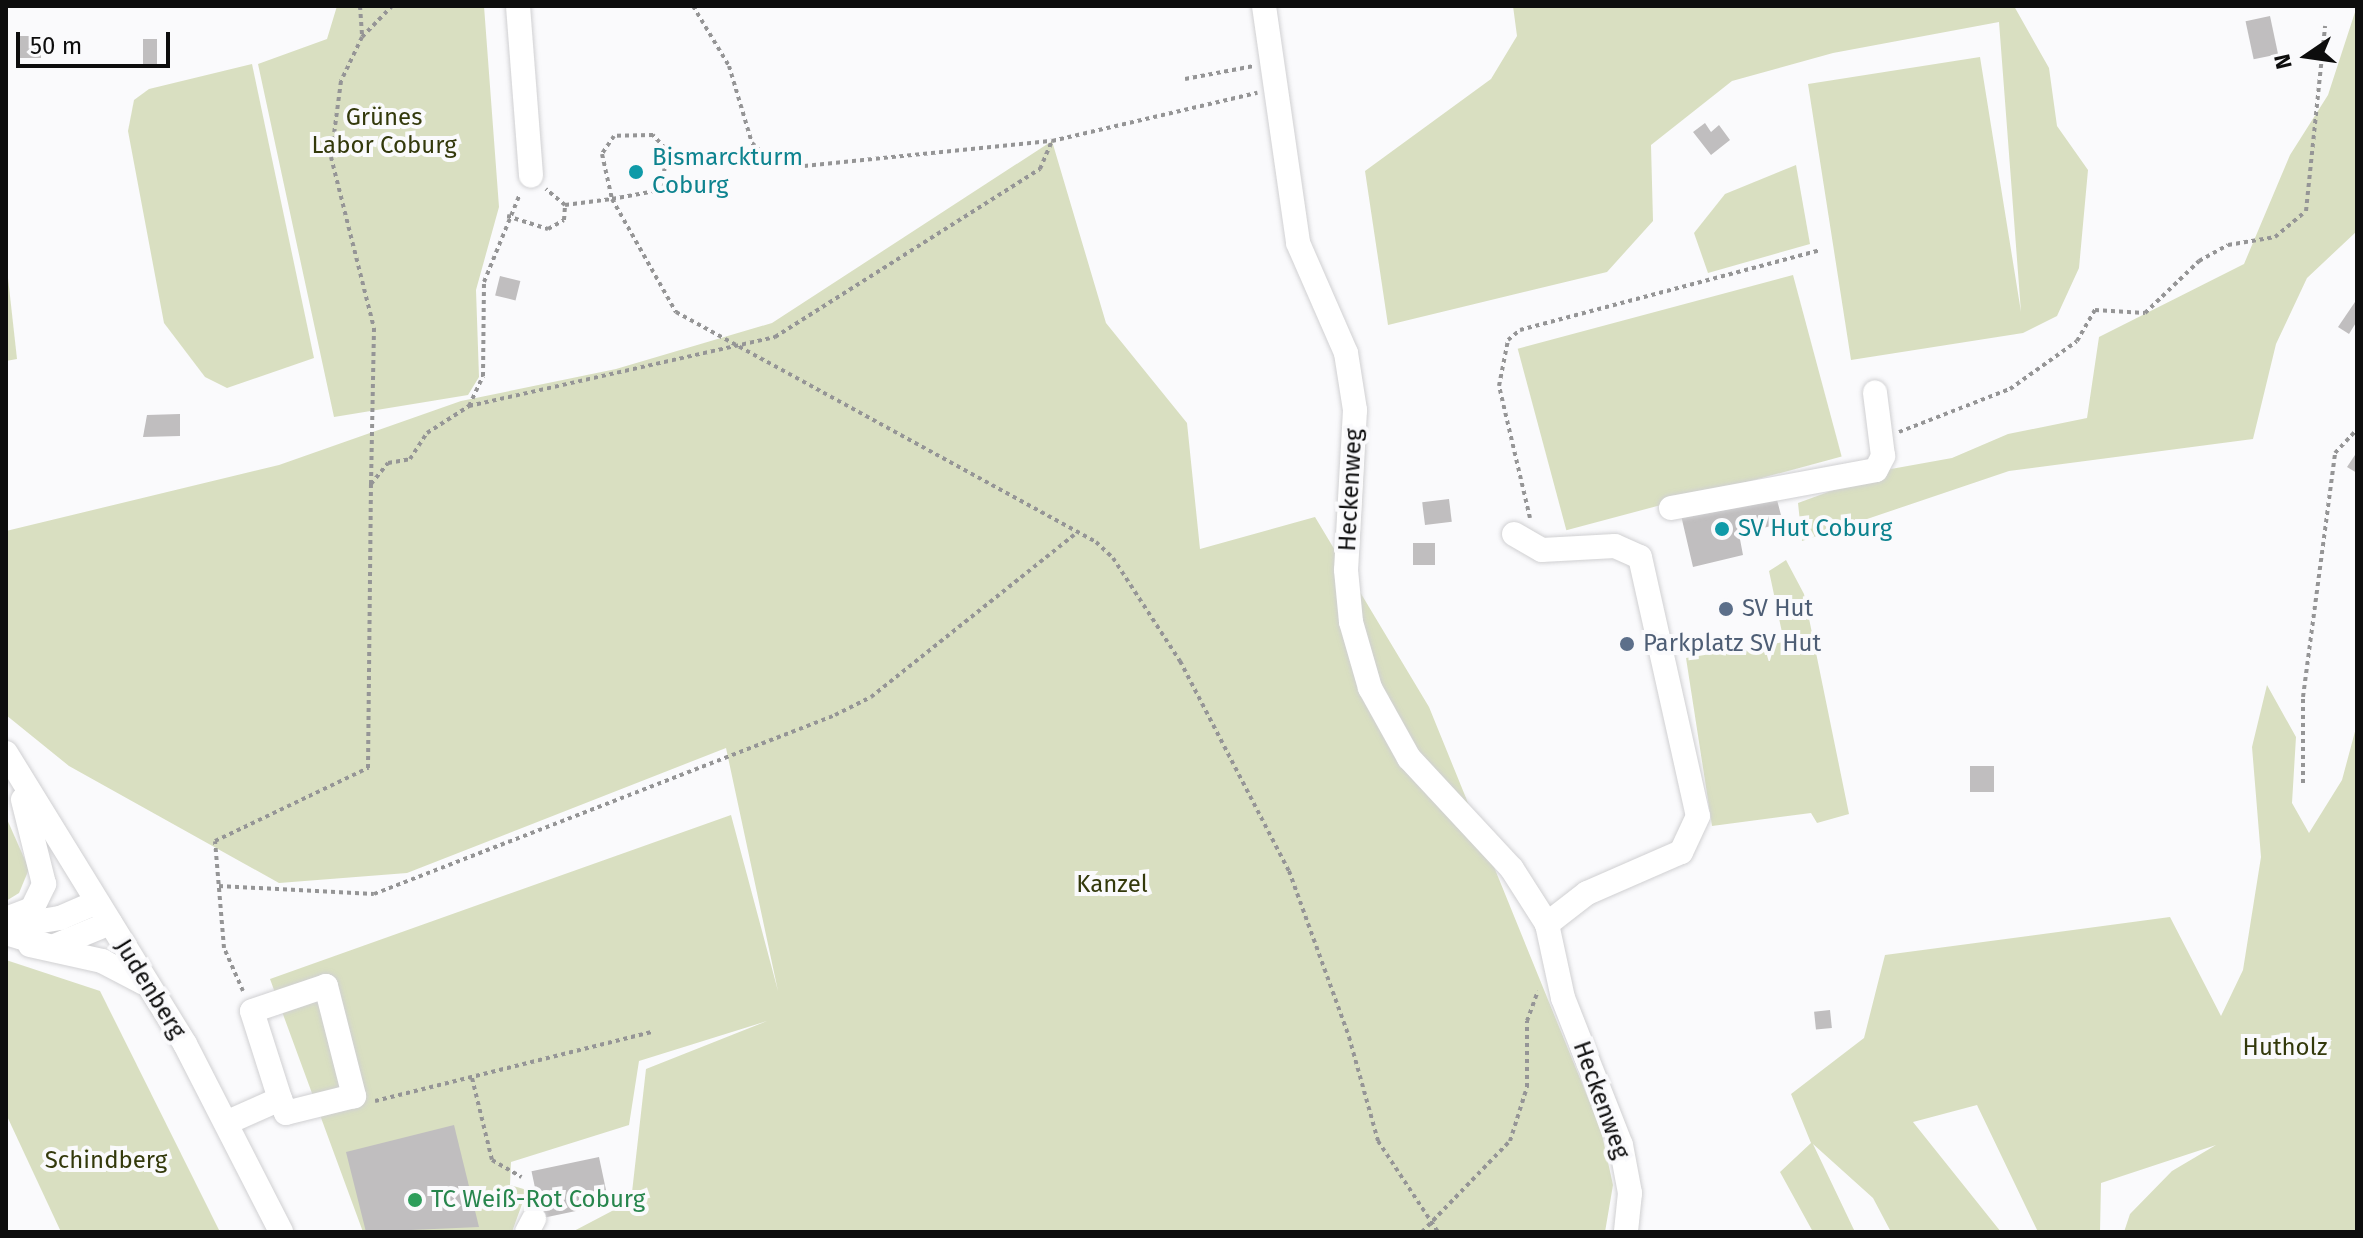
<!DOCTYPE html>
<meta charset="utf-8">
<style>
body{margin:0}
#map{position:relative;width:2363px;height:1238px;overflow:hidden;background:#fafafc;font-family:"Fira Sans",sans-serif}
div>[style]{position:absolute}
.green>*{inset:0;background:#d9dfc1;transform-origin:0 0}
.building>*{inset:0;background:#c0bebf;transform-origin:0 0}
.path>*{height:4px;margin-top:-2px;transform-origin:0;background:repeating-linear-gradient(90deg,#959596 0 4px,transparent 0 8px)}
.roads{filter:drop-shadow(0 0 2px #d0d0d2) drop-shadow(0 0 2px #d0d0d2)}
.minor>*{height:24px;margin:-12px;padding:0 12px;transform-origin:12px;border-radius:12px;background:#fff}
.dots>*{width:22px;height:22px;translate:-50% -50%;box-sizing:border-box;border:4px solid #fafafc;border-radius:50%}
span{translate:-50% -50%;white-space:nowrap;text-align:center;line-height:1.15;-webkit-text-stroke:8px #fafafc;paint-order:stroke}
.park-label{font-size:24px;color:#33390b}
.culture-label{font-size:24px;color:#0d838f}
.left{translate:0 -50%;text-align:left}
.street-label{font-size:24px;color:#0d0d0d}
.service-label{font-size:24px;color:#4e5e75}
.leisure-label{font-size:24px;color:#27864d}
.frame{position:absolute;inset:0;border:8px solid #0d0d0d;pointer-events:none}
.north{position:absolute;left:2267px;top:16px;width:80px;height:80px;-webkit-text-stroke:6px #fafafc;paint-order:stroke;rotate:257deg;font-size:22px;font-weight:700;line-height:32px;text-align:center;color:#0d0d0d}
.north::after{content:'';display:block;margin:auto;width:28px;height:36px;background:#0d0d0d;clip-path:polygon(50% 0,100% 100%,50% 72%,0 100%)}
.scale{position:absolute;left:16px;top:32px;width:154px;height:36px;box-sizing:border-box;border:4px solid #0d0d0d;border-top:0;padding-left:10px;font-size:24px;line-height:28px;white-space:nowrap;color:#0d0d0d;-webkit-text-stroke:6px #fafafc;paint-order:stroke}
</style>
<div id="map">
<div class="green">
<div style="clip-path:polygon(337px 6px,484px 6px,499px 207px,476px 290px,479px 377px,468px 395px,334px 417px,258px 64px,327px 39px)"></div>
<div style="clip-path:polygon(1513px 6px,2014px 6px,2049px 68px,2057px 126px,2088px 170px,2079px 268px,2057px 316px,2023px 333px,1851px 360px,1808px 84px,1980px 57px,2021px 312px,1999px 22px,1833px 53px,1732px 81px,1651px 145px,1653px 221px,1607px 272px,1388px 325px,1365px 171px,1491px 79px,1517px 36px)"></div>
<div style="clip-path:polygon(2357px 6px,2357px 231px,2307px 278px,2276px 344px,2253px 439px,2009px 471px,1802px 541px,1798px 503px,1891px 469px,1952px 458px,2008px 434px,2087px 418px,2099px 337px,2244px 264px,2290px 155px,2328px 95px)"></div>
<div style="clip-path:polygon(252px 64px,314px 358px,227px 388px,205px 377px,164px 323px,128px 131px,134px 100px,149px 89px)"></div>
<div style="clip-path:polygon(1052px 141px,1106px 323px,1187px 423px,1200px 549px,1315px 517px,1429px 707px,1601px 1130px,1613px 1185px,1605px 1232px,572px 1232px,631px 1201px,646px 1069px,767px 1021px,639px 1061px,629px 1125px,511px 1162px,510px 1185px,527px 1190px,512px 1232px,363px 1232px,270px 979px,731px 815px,778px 991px,726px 748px,407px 873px,279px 883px,69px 766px,6px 715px,6px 531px,279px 465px,461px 401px,616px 369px,772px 323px)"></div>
<div style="clip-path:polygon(1796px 165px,1810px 244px,1708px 273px,1694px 233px,1725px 194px)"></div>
<div style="clip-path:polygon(6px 260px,17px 359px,6px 361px)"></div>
<div style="left:1793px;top:275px;width:188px;height:285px;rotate:75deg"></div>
<div style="clip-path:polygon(1786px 560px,1804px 594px,1849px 814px,1817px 823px,1811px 813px,1712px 826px,1686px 658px,1784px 642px,1769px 571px)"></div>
<div style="clip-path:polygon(2267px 685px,2296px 737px,2292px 803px,2309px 833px,2342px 780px,2357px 724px,2357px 1232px,2124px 1232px,2130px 1214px,2172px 1171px,2216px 1145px,2101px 1183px,2100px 1232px,2038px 1232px,1977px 1105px,1913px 1122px,2001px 1232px,1891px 1232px,1873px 1198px,1813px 1144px,1855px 1232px,1813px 1232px,1780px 1172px,1811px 1143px,1791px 1094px,1864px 1038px,1885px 955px,2170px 917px,2221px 1016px,2243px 970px,2261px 857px,2252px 747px)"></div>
<div style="clip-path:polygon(6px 817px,29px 869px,19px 893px,6px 901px)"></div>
<div style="clip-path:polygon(6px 960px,100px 991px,220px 1232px,61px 1232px,6px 1114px)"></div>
</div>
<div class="building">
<div style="left:2270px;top:16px;width:39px;height:25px;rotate:78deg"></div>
<div style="left:19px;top:36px;width:22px;height:22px"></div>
<div style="left:143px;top:39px;width:14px;height:25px"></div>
<div style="clip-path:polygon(1705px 123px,1711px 132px,1719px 125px,1730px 140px,1711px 155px,1693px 132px)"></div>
<div style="left:500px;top:276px;width:21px;height:20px;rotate:14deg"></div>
<div style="clip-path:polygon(2357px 299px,2357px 321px,2349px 334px,2338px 327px)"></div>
<div style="clip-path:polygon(180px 414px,180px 436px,143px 437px,147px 415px)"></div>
<div style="clip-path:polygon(2357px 452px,2357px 473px,2347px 467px)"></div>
<div style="clip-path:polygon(1775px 492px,1783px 523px,1739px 534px,1743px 555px,1693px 567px,1680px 511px)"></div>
<div style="left:1449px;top:499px;width:23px;height:27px;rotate:83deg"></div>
<div style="left:1413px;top:543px;width:22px;height:22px"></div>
<div style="left:1970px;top:766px;width:24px;height:26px"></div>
<div style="left:1830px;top:1010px;width:18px;height:16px;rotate:84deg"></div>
<div style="clip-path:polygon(454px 1125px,479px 1227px,366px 1232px,346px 1152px)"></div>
<div style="left:599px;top:1157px;width:48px;height:69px;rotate:78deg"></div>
</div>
<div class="path">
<div style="left:360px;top:6px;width:31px;rotate:86deg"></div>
<div style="left:362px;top:37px;width:49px;rotate:115.5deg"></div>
<div style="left:341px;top:81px;width:77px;rotate:97.5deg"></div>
<div style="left:331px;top:157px;width:176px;rotate:75.9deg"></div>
<div style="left:374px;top:328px;width:156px;rotate:91.1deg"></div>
<div style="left:693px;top:6px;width:70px;rotate:59deg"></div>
<div style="left:729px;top:66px;width:80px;rotate:73.4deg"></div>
<div style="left:752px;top:143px;width:28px;rotate:44deg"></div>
<div style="left:772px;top:162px;width:32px;rotate:7deg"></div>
<div style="left:804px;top:166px;width:249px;rotate:-5.8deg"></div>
<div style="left:362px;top:37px;width:43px;rotate:-45.9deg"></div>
<div style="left:1185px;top:79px;width:70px;rotate:-10.7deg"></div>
<div style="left:565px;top:205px;width:47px;rotate:-7.3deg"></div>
<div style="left:612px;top:199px;width:44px;rotate:-10.5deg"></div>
<div style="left:655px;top:191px;width:10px;rotate:-24deg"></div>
<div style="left:664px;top:187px;width:39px;rotate:-89deg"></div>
<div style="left:665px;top:148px;width:18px;rotate:-133deg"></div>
<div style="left:653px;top:135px;width:39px;rotate:179deg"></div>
<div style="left:614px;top:136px;width:22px;rotate:124deg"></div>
<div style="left:602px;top:154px;width:46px;rotate:77.5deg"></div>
<div style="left:612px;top:199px;width:130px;rotate:60.5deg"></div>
<div style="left:676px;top:312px;width:479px;rotate:28.7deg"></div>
<div style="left:1096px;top:542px;width:23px;rotate:43deg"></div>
<div style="left:1113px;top:558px;width:123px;rotate:57deg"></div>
<div style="left:1180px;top:661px;width:237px;rotate:62.6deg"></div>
<div style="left:1289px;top:871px;width:177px;rotate:70.1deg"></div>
<div style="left:1349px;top:1037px;width:108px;rotate:74.4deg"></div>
<div style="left:1378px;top:1141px;width:109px;rotate:56.6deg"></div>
<div style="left:507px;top:216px;width:43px;rotate:17.6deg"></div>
<div style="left:548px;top:229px;width:18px;rotate:-29deg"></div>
<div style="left:564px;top:220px;width:15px;rotate:-86deg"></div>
<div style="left:565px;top:205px;width:25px;rotate:-140deg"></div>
<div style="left:469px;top:406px;width:33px;rotate:-65deg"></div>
<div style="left:483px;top:376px;width:94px;rotate:-89.4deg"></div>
<div style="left:484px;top:282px;width:95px;rotate:-67.8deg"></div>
<div style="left:1899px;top:432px;width:119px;rotate:-21.2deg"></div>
<div style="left:2010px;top:389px;width:82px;rotate:-35.6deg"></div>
<div style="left:2077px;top:341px;width:36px;rotate:-60deg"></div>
<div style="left:2095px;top:310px;width:50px;rotate:3.4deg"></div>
<div style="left:2145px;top:313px;width:75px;rotate:-43.9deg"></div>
<div style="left:2199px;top:261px;width:33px;rotate:-29deg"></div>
<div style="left:2228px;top:245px;width:48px;rotate:-9.7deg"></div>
<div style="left:2275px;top:237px;width:40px;rotate:-40deg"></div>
<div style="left:2306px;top:211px;width:186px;rotate:-84.1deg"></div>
<div style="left:1530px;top:518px;width:136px;rotate:-103.2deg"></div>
<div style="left:1499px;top:386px;width:47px;rotate:-78.9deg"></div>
<div style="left:1508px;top:340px;width:16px;rotate:-40deg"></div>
<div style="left:1520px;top:330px;width:311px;rotate:-14.9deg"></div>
<div style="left:2303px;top:783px;width:86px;rotate:-90deg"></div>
<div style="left:2303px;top:697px;width:246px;rotate:-82.5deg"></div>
<div style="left:2335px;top:453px;width:33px;rotate:-47deg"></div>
<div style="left:219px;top:886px;width:155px;rotate:3deg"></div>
<div style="left:374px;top:894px;width:495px;rotate:-21.2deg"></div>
<div style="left:835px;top:715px;width:40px;rotate:-26.6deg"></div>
<div style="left:871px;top:697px;width:260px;rotate:-38.6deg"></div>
<div style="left:243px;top:991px;width:47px;rotate:-113.8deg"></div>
<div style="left:224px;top:948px;width:107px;rotate:-94.8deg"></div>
<div style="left:215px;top:841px;width:170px;rotate:-25.5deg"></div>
<div style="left:368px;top:768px;width:284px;rotate:-89.4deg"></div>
<div style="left:371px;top:484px;width:27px;rotate:-51deg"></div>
<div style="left:388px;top:463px;width:22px;rotate:-10deg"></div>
<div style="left:410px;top:459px;width:31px;rotate:-57deg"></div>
<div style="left:427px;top:433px;width:50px;rotate:-32.7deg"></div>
<div style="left:469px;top:406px;width:314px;rotate:-12.7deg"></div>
<div style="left:775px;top:337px;width:314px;rotate:-32.4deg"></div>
<div style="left:1040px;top:169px;width:30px;rotate:-67deg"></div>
<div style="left:1052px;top:141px;width:211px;rotate:-13.2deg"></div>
<div style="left:472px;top:1078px;width:84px;rotate:76.3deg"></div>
<div style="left:492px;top:1160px;width:34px;rotate:30deg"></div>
<div style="left:375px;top:1101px;width:285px;rotate:-14deg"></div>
<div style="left:1422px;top:1232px;width:127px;rotate:-46deg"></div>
<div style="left:1510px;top:1141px;width:57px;rotate:-72.5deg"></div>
<div style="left:1527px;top:1087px;width:66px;rotate:-90deg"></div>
<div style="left:1527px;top:1021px;width:32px;rotate:-70deg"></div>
</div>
<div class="roads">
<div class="minor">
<div style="left:518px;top:6px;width:170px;rotate:85.6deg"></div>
<div style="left:1264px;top:6px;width:239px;rotate:81.8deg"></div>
<div style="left:1298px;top:243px;width:120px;rotate:66.4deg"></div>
<div style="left:1346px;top:353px;width:58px;rotate:81deg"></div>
<div style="left:1355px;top:410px;width:160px;rotate:93.2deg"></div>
<div style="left:1346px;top:570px;width:52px;rotate:84.5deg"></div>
<div style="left:1351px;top:622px;width:69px;rotate:73.9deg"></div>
<div style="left:1370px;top:688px;width:80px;rotate:60.9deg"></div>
<div style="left:1409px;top:758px;width:151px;rotate:47.1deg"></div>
<div style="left:1512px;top:869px;width:65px;rotate:57.5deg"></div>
<div style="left:1547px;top:924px;width:76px;rotate:77.8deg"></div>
<div style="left:1563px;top:998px;width:158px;rotate:68.5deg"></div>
<div style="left:1621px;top:1145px;width:49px;rotate:79.4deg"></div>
<div style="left:1630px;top:1193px;width:39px;rotate:96deg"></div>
<div style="left:1671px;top:508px;width:208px;rotate:-10.5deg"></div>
<div style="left:1876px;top:470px;width:16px;rotate:-63deg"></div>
<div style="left:1883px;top:456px;width:64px;rotate:-97.2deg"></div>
<div style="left:1514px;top:534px;width:32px;rotate:30deg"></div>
<div style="left:1542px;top:550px;width:73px;rotate:-3.1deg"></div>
<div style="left:1615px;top:546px;width:27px;rotate:24deg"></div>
<div style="left:1640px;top:557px;width:265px;rotate:77.4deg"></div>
<div style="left:1698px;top:816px;width:40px;rotate:115deg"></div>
<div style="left:1681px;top:852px;width:103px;rotate:156.4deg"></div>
<div style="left:1587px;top:893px;width:51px;rotate:142.2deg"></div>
<div style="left:6px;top:753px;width:342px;rotate:58.4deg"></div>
<div style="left:185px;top:1044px;width:211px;rotate:62.9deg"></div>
<div style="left:6px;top:919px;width:28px;rotate:-21deg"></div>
<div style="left:32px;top:909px;width:28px;rotate:-64deg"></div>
<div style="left:44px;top:884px;width:87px;rotate:-104deg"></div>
<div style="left:12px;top:926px;width:49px;rotate:-9.5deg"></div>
<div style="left:60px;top:918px;width:40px;rotate:-23.4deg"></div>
<div style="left:6px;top:933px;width:48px;rotate:16.9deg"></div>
<div style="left:52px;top:947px;width:63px;rotate:-22.5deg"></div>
<div style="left:30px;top:945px;width:74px;rotate:12.5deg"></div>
<div style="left:102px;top:961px;width:47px;rotate:27.6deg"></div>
<div style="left:226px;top:1123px;width:59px;rotate:-24deg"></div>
<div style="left:280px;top:1099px;width:92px;rotate:-107.7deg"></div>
<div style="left:252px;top:1011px;width:78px;rotate:-18.7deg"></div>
<div style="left:326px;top:986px;width:114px;rotate:75.7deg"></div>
<div style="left:354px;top:1096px;width:70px;rotate:166deg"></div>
<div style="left:286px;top:1113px;width:15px;rotate:-113deg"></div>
<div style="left:527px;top:1232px;width:15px;rotate:-62deg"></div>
</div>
</div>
<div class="dots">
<div style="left:636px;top:172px;background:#0f9aa8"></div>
<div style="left:1722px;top:529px;background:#0f9aa8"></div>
<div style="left:1726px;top:609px;background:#5c6f8a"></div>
<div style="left:1627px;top:644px;background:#5c6f8a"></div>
<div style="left:415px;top:1200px;background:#2e9e5b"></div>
</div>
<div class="park-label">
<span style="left:384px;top:132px">Grünes<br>Labor Coburg</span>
<span style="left:1112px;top:885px">Kanzel</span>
<span style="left:2285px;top:1048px">Hutholz</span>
<span style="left:106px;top:1161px">Schindberg</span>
</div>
<div class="culture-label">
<span class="left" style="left:652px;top:172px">Bismarckturm<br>Coburg</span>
<span class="left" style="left:1738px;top:529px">SV Hut Coburg</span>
</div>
<div class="street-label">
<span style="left:1351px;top:490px;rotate:-87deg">Heckenweg</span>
<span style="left:150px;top:989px;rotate:58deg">Judenberg</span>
<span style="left:1601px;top:1100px;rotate:70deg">Heckenweg</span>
</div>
<div class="service-label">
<span class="left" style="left:1742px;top:609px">SV Hut</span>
<span class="left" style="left:1643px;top:644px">Parkplatz SV Hut</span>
</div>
<div class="leisure-label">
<span class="left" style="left:431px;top:1200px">TC Weiß-Rot Coburg</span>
</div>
<div class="frame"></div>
<div class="north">N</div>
<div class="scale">50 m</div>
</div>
